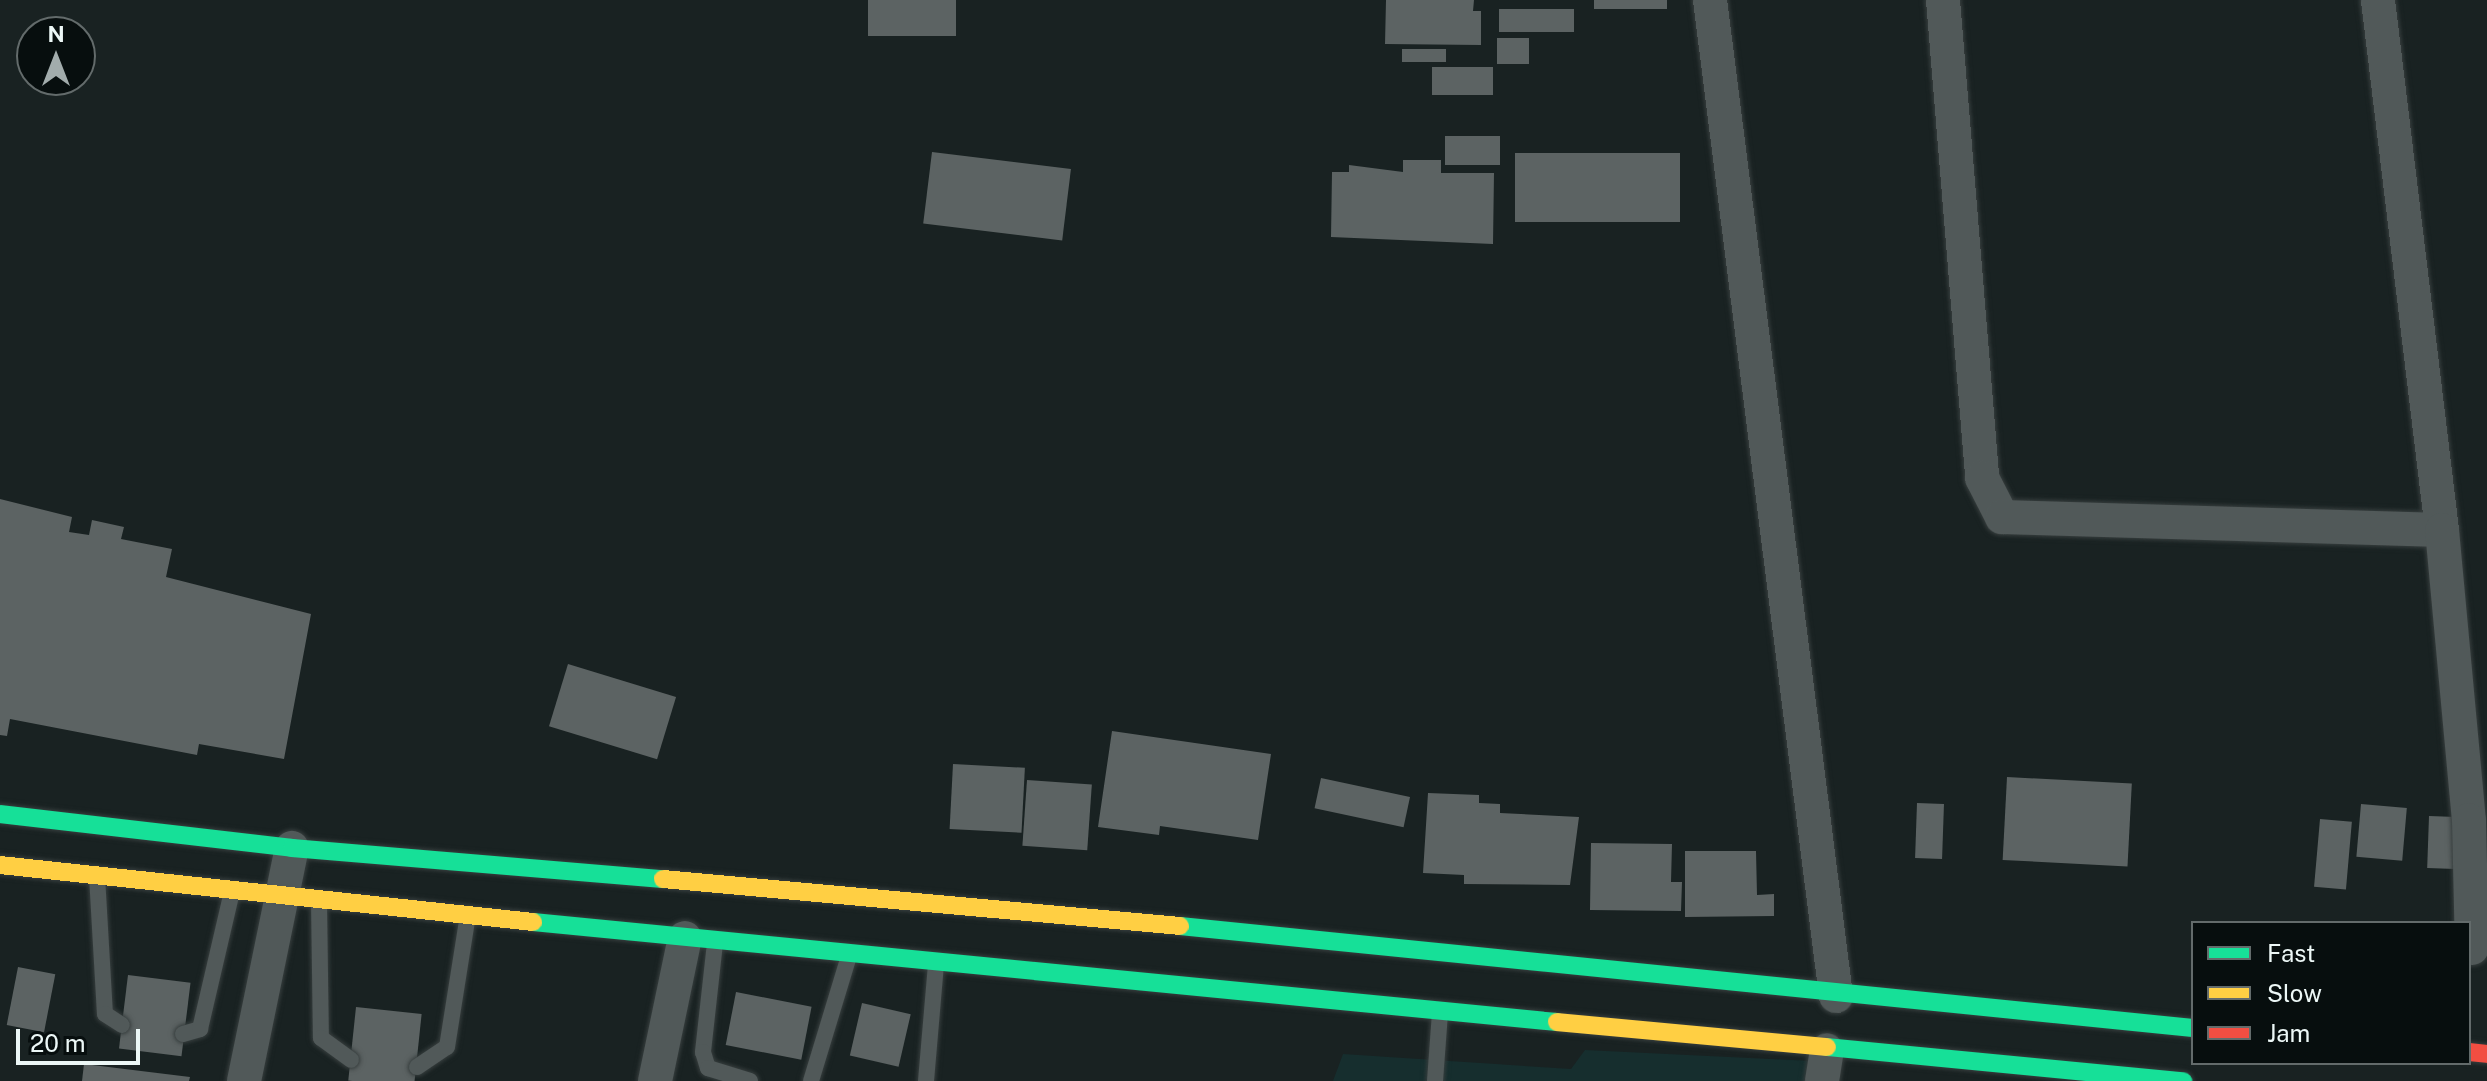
<!DOCTYPE html>
<style>
body{margin:0}
#map{position:relative;width:2487px;height:1081px;overflow:hidden;background:#192222;font-family:"Public Sans",sans-serif}
div>[style]{position:absolute}
.built>*{inset:0;background:#162e2e}
.building>*{inset:0;background:#5c6363;transform-origin:0 0}
.roads{filter:drop-shadow(0 0 2px #373e3e) drop-shadow(0 0 2px #373e3e)}
.lane>*{height:16px;margin:-8px;padding:0 8px;transform-origin:8px;border-radius:8px;background:#515959}
.street>*{height:34px;margin:-17px;padding:0 17px;transform-origin:17px;border-radius:17px;background:#515959}
.fast>*{height:18px;margin:-9px;padding:0 9px;transform-origin:9px;border-radius:9px;background:#16e098}
.slow>*{height:18px;margin:-9px;padding:0 9px;transform-origin:9px;border-radius:9px;background:#ffcf43}
.jam>*{height:18px;margin:-9px;padding:0 9px;transform-origin:9px;border-radius:9px;background:#f24e42}
span{translate:-50% -50%;white-space:nowrap;text-align:center;line-height:1.15;-webkit-text-stroke:8px #070e0e;paint-order:stroke}
.legend{position:absolute;left:2191px;top:921px;width:280px;height:144px;box-sizing:border-box;background:#070e0e;border:2px solid #636b6b;margin:0;padding:10px 14px;list-style:none;font-size:24px;color:#ecf7f6}
.legend li{display:flex;align-items:center;gap:16px;height:40px}
.legend b{width:40px;border:2px solid #636b6b}
.north{position:absolute;left:16px;top:16px;width:80px;height:80px;box-sizing:border-box;background:#070e0e;border:2px solid #636b6b;border-radius:50%;rotate:0deg;font-size:22px;font-weight:700;line-height:32px;text-align:center;color:#ecf7f6}
.north::after{content:'';display:block;margin:auto;width:28px;height:36px;background:#a2acac;clip-path:polygon(50% 0,100% 100%,50% 72%,0 100%)}
.scale{position:absolute;left:16px;top:1029px;width:124px;height:36px;box-sizing:border-box;border:4px solid #ecf7f6;border-top:0;padding-left:10px;font-size:24px;line-height:28px;white-space:nowrap;color:#ecf7f6;-webkit-text-stroke:6px #070e0e;paint-order:stroke}
</style>
<div id="map">
<div class="built">
<div style="clip-path:polygon(1585px 1050px,1813px 1061px,1810px 1081px,1333px 1081px,1343px 1054px,1571px 1069px)"></div>
</div>
<div class="building">
<div style="left:868px;top:0;width:88px;height:36px"></div>
<div style="clip-path:polygon(1386px 0,1474px 0,1473px 11px,1481px 11px,1481px 45px,1385px 44px)"></div>
<div style="left:1594px;top:0;width:73px;height:9px"></div>
<div style="left:1499px;top:9px;width:75px;height:23px"></div>
<div style="left:1497px;top:38px;width:32px;height:26px"></div>
<div style="left:1402px;top:49px;width:44px;height:13px"></div>
<div style="left:1432px;top:67px;width:61px;height:28px"></div>
<div style="left:1445px;top:136px;width:55px;height:29px"></div>
<div style="left:932px;top:152px;width:140px;height:72px;rotate:7deg"></div>
<div style="left:1680px;top:153px;width:69px;height:165px;rotate:90deg"></div>
<div style="clip-path:polygon(1403px 160px,1441px 160px,1441px 173px,1494px 173px,1493px 244px,1331px 237px,1332px 172px,1349px 172px,1349px 165px,1403px 172px)"></div>
<div style="clip-path:polygon(0 499px,72px 517px,69px 532px,89px 535px,92px 520px,124px 527px,121px 539px,172px 549px,166px 577px,311px 614px,284px 759px,199px 744px,197px 755px,10px 719px,7px 736px,0 735px)"></div>
<div style="left:568px;top:664px;width:113px;height:65px;rotate:17deg"></div>
<div style="clip-path:polygon(1112px 731px,1271px 754px,1258px 840px,1160px 826px,1159px 835px,1098px 827px)"></div>
<div style="left:953px;top:764px;width:72px;height:65px;rotate:3deg"></div>
<div style="left:2007px;top:777px;width:125px;height:83px;rotate:3deg"></div>
<div style="left:1321px;top:778px;width:91px;height:31px;rotate:12deg"></div>
<div style="left:1027px;top:780px;width:65px;height:66px;rotate:4deg"></div>
<div style="clip-path:polygon(1428px 793px,1479px 795px,1479px 803px,1500px 804px,1500px 813px,1579px 817px,1570px 885px,1464px 884px,1464px 875px,1423px 873px)"></div>
<div style="left:1917px;top:803px;width:27px;height:55px;rotate:2deg"></div>
<div style="left:2361px;top:804px;width:46px;height:53px;rotate:5deg"></div>
<div style="left:2429px;top:816px;width:28px;height:52px;rotate:2deg"></div>
<div style="left:2320px;top:819px;width:32px;height:68px;rotate:5deg"></div>
<div style="clip-path:polygon(1591px 843px,1672px 844px,1671px 882px,1682px 882px,1681px 911px,1590px 910px)"></div>
<div style="clip-path:polygon(1685px 851px,1756px 851px,1757px 895px,1774px 894px,1774px 916px,1685px 917px)"></div>
<div style="left:18px;top:967px;width:38px;height:59px;rotate:11deg"></div>
<div style="left:128px;top:975px;width:63px;height:74px;rotate:7deg"></div>
<div style="left:736px;top:992px;width:77px;height:54px;rotate:11deg"></div>
<div style="left:862px;top:1003px;width:50px;height:54px;rotate:13deg"></div>
<div style="left:356px;top:1007px;width:66px;height:74px;rotate:6deg"></div>
<div style="clip-path:polygon(84px 1064px,190px 1077px,189px 1081px,82px 1081px)"></div>
</div>
<div class="roads">
<div class="lane">
<div style="left:97px;top:876px;width:138px;rotate:86.7deg"></div>
<div style="left:105px;top:1014px;width:20px;rotate:33deg"></div>
<div style="left:319px;top:901px;width:137px;rotate:89.2deg"></div>
<div style="left:321px;top:1038px;width:37px;rotate:36deg"></div>
<div style="left:715px;top:943px;width:110px;rotate:96.3deg"></div>
<div style="left:703px;top:1052px;width:17px;rotate:73deg"></div>
<div style="left:708px;top:1068px;width:44px;rotate:17.2deg"></div>
<div style="left:183px;top:1034px;width:18px;rotate:-16deg"></div>
<div style="left:200px;top:1029px;width:141px;rotate:-76.9deg"></div>
<div style="left:417px;top:1067px;width:36px;rotate:-34deg"></div>
<div style="left:447px;top:1047px;width:134px;rotate:-81deg"></div>
<div style="left:811px;top:1081px;width:131px;rotate:-73.1deg"></div>
<div style="left:926px;top:1081px;width:117px;rotate:-85.1deg"></div>
<div style="left:1435px;top:1081px;width:68px;rotate:-85.8deg"></div>
</div>
<div class="street">
<div style="left:1710px;top:0;width:1004px;rotate:82.79deg"></div>
<div style="left:1943px;top:0;width:480px;rotate:85.3deg"></div>
<div style="left:1982px;top:478px;width:44px;rotate:62.9deg"></div>
<div style="left:2002px;top:517px;width:440px;rotate:1.7deg"></div>
<div style="left:2442px;top:530px;width:534px;rotate:-96.89deg"></div>
<div style="left:2442px;top:530px;width:291px;rotate:84.7deg"></div>
<div style="left:2469px;top:820px;width:128px;rotate:88.7deg"></div>
<div style="left:244px;top:1081px;width:238px;rotate:-78.4deg"></div>
<div style="left:655px;top:1081px;width:146px;rotate:-78.2deg"></div>
<div style="left:1822px;top:1081px;width:31px;rotate:-81deg"></div>
</div>
<div class="fast">
<div style="left:0;top:814px;width:294px;rotate:6.6deg"></div>
<div style="left:292px;top:848px;width:372px;rotate:4.8deg"></div>
<div style="left:533px;top:922px;width:1029px;rotate:5.58deg"></div>
<div style="left:1180px;top:926px;width:1018px;rotate:5.75deg"></div>
<div style="left:1827px;top:1047px;width:358px;rotate:5.5deg"></div>
</div>
<div class="slow">
<div style="left:0;top:865px;width:536px;rotate:6.1deg"></div>
<div style="left:663px;top:879px;width:519px;rotate:5.19deg"></div>
<div style="left:1557px;top:1022px;width:271px;rotate:5.3deg"></div>
</div>
<div class="jam">
<div style="left:2469px;top:1052px;width:18px;rotate:6deg"></div>
</div>
</div>
<ul class="legend">
<li><b style="height:10px;background:#16e098"></b>Fast</li>
<li><b style="height:10px;background:#ffcf43"></b>Slow</li>
<li><b style="height:10px;background:#f24e42"></b>Jam</li>
</ul>
<div class="north">N</div>
<div class="scale">20 m</div>
</div>
